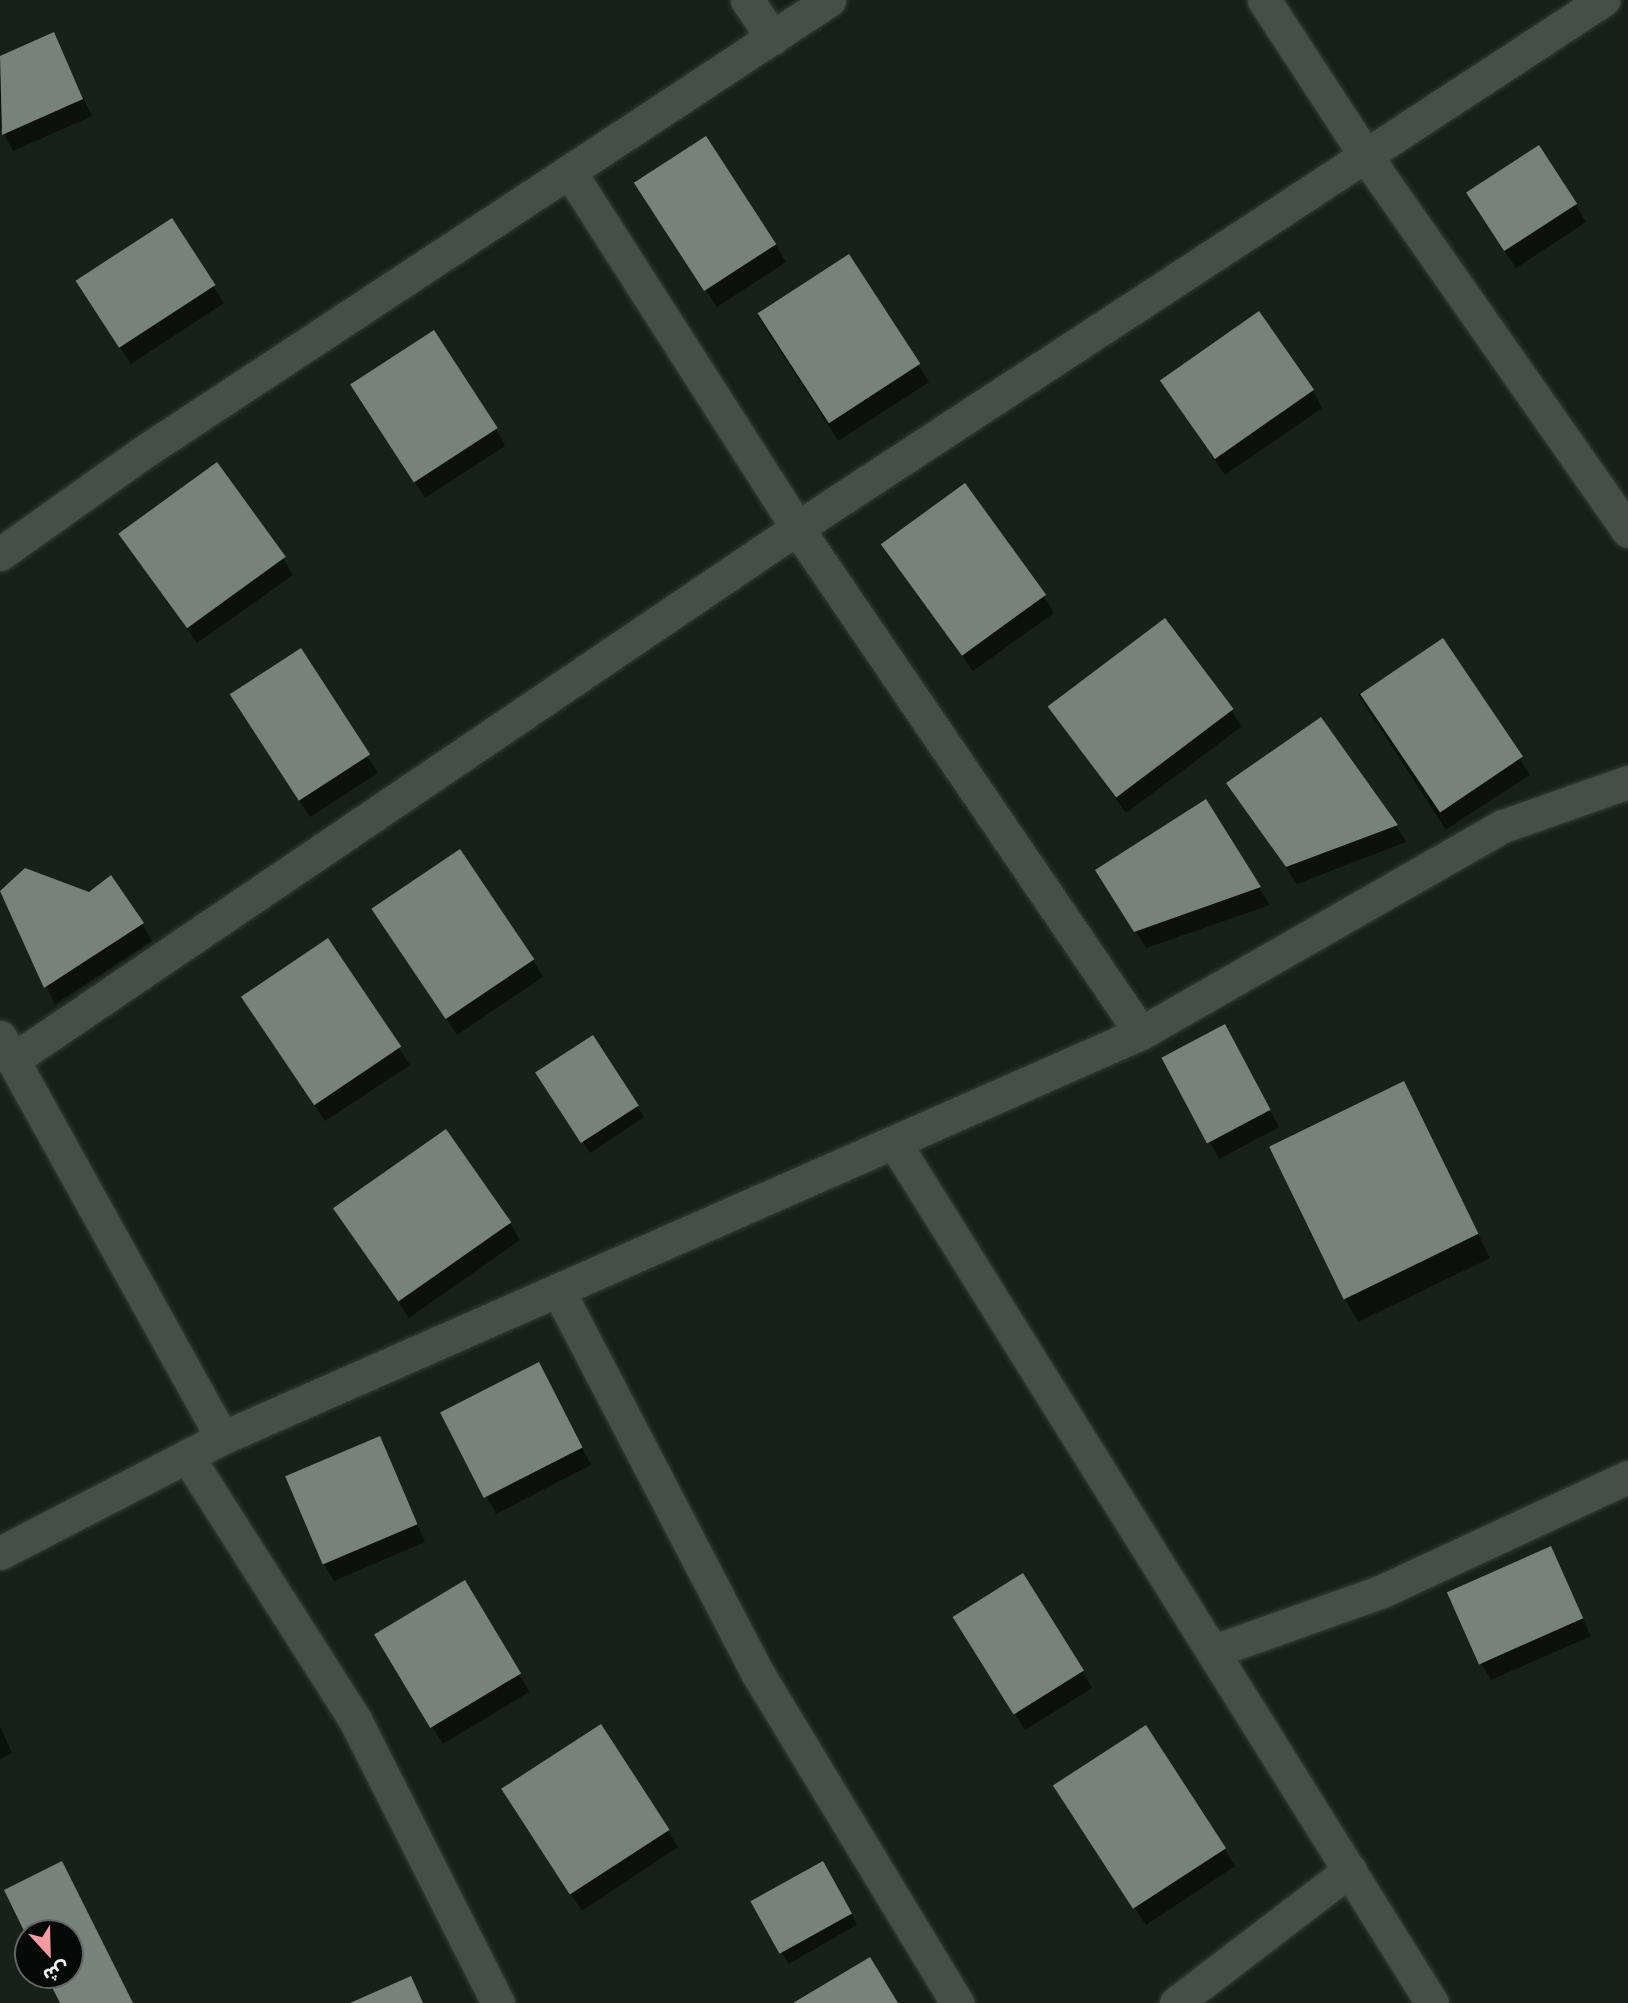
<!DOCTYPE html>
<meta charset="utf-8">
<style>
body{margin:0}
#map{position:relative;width:1628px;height:2003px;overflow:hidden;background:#17201a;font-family:Montserrat,"Noto Sans Arabic",sans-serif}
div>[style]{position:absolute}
.shadow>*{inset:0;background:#0007;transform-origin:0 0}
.building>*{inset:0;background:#77827a;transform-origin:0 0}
.roads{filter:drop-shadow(0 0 2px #363d38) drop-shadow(0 0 2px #363d38)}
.street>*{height:33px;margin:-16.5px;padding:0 16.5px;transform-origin:16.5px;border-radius:16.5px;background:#454f48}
span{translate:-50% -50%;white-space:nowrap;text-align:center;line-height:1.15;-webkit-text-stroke:7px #050907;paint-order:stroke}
.north{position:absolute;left:14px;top:1919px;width:70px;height:70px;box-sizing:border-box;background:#050907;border:2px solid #616563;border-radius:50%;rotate:158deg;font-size:19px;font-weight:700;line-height:28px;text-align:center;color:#eaf0ec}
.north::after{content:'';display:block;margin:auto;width:24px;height:32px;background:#f49aa1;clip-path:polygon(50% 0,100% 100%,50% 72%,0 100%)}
</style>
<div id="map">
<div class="shadow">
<div style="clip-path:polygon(53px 34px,92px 116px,13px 151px,0 126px,0 58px)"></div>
<div style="clip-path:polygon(647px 201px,776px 245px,786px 262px,717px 307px)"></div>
<div style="clip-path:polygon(1576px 205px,1586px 222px,1516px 268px,1478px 211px)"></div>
<div style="clip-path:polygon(171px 221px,224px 303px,131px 364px,88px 298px)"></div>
<div style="left:848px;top:257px;width:149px;height:108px;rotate:57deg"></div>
<div style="clip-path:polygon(1162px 381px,1313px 391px,1322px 408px,1225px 475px)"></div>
<div style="clip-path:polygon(362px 402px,496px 429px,505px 446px,425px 498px)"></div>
<div style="clip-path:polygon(120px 533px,283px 558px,293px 575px,197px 643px)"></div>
<div style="clip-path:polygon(883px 545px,1044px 596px,1054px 613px,973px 671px)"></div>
<div style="left:1442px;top:640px;width:161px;height:100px;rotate:57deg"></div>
<div style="clip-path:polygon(300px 651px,378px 773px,310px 817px,242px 712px)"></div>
<div style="clip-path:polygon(1049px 705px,1232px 710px,1241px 727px,1126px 813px)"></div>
<div style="clip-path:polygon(1229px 784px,1396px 826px,1406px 842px,1297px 884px)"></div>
<div style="clip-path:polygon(1205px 802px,1270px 905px,1146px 948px,1108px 888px)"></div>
<div style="clip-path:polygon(25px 870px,142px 924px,152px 941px,55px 1004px,1px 889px)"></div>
<div style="clip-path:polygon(374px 910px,533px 960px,543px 977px,457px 1035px)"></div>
<div style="clip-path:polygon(328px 940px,410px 1065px,325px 1121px,253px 1014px)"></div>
<div style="clip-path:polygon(592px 1038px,644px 1117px,590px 1153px,545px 1085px)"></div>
<div style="clip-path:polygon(1234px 1044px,1279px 1127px,1219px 1159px,1164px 1059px)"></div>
<div style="clip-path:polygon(1404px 1084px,1490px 1258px,1358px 1322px,1345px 1299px)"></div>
<div style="clip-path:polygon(335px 1209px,510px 1223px,520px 1240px,409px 1318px)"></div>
<div style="clip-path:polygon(548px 1381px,591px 1465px,496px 1514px,442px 1413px)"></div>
<div style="clip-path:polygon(379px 1438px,425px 1542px,334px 1581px,324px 1564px)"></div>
<div style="clip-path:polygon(1550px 1548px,1591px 1636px,1491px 1680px,1481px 1663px)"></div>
<div style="left:464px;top:1583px;width:127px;height:101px;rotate:59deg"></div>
<div style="clip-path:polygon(965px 1634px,1082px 1671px,1092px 1688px,1025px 1730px)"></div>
<div style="clip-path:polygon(0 1726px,12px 1753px,0 1759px)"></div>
<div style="clip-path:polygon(600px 1726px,678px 1847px,582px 1911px,513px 1807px)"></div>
<div style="clip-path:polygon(1146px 1727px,1235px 1866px,1146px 1925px,1065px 1804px)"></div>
<div style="left:822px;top:1864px;width:70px;height:79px;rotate:60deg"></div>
</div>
<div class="building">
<div style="clip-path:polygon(54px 32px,83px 99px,2px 135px,0 56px)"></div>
<div style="left:706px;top:136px;width:129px;height:86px;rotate:57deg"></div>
<div style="left:1539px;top:145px;width:70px;height:87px;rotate:57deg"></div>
<div style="left:172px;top:218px;width:80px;height:115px;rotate:57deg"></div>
<div style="left:849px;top:254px;width:131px;height:109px;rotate:57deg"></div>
<div style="left:1259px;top:311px;width:96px;height:121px;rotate:55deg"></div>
<div style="left:434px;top:330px;width:117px;height:100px;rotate:57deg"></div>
<div style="left:217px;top:462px;width:117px;height:122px;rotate:54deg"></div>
<div style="left:965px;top:483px;width:138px;height:104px;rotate:54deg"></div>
<div style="left:1165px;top:618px;width:114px;height:147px;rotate:53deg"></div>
<div style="left:1443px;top:638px;width:143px;height:100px;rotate:56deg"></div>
<div style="left:301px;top:648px;width:127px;height:85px;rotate:57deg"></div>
<div style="clip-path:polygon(1321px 717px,1398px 825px,1286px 867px,1226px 783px)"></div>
<div style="clip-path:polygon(1206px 799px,1261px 887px,1134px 932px,1095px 870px)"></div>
<div style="left:460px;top:849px;width:133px;height:107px;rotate:56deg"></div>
<div style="clip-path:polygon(25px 868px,89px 892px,111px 875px,144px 923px,44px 988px,0 891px)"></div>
<div style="left:328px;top:938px;width:131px;height:105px;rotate:56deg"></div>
<div style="left:1225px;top:1024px;width:97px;height:72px;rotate:62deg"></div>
<div style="left:593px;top:1035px;width:84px;height:69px;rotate:57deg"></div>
<div style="left:1404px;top:1081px;width:170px;height:150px;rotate:64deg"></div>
<div style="left:446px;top:1129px;width:114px;height:138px;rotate:55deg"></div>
<div style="left:539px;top:1362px;width:96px;height:111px;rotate:63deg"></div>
<div style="left:380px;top:1436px;width:96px;height:103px;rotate:67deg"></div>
<div style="left:1551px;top:1546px;width:79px;height:114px;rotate:66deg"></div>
<div style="left:1023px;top:1573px;width:115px;height:83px;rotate:58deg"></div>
<div style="left:465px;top:1580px;width:109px;height:106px;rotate:59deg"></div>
<div style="left:601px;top:1724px;width:126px;height:119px;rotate:57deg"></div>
<div style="left:1146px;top:1725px;width:147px;height:111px;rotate:57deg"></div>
<div style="clip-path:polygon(62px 1861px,133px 2003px,60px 2003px,46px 1975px,70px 1975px,70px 1933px,28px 1933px,28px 1939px,4px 1890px)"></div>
<div style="left:823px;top:1861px;width:60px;height:83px;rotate:61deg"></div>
<div style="clip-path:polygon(870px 1957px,898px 2003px,793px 2003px)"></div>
<div style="clip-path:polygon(411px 1976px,423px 2003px,350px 2003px)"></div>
</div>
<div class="roads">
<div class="street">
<div style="left:747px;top:0;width:46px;rotate:55.6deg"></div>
<div style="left:1264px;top:0;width:185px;rotate:56.9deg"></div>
<div style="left:1365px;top:155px;width:459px;rotate:55deg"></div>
<div style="left:571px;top:174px;width:420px;rotate:57.4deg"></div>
<div style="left:797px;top:528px;width:611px;rotate:55.74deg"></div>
<div style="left:0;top:554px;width:174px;rotate:-35.4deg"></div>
<div style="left:142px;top:453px;width:823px;rotate:-33.4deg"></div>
<div style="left:0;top:1037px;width:458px;rotate:61deg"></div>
<div style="left:14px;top:1059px;width:946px;rotate:-34.14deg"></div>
<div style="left:797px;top:528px;width:964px;rotate:-33.23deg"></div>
<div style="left:894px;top:1142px;width:1015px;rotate:58deg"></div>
<div style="left:558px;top:1290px;width:433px;rotate:62.5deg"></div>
<div style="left:758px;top:1674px;width:385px;rotate:58.8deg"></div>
<div style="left:187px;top:1456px;width:313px;rotate:57.5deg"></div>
<div style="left:355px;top:1720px;width:317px;rotate:63.2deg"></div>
<div style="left:0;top:1553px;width:250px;rotate:-27.4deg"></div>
<div style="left:222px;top:1438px;width:1004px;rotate:-23.78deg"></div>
<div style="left:1141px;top:1033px;width:417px;rotate:-29.8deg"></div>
<div style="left:1503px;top:826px;width:133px;rotate:-19.4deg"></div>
<div style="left:1214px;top:1651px;width:176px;rotate:-19.6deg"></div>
<div style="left:1380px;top:1592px;width:273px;rotate:-24.9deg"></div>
<div style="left:1176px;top:2003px;width:219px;rotate:-37.4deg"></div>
</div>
</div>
<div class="north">ش</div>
</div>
